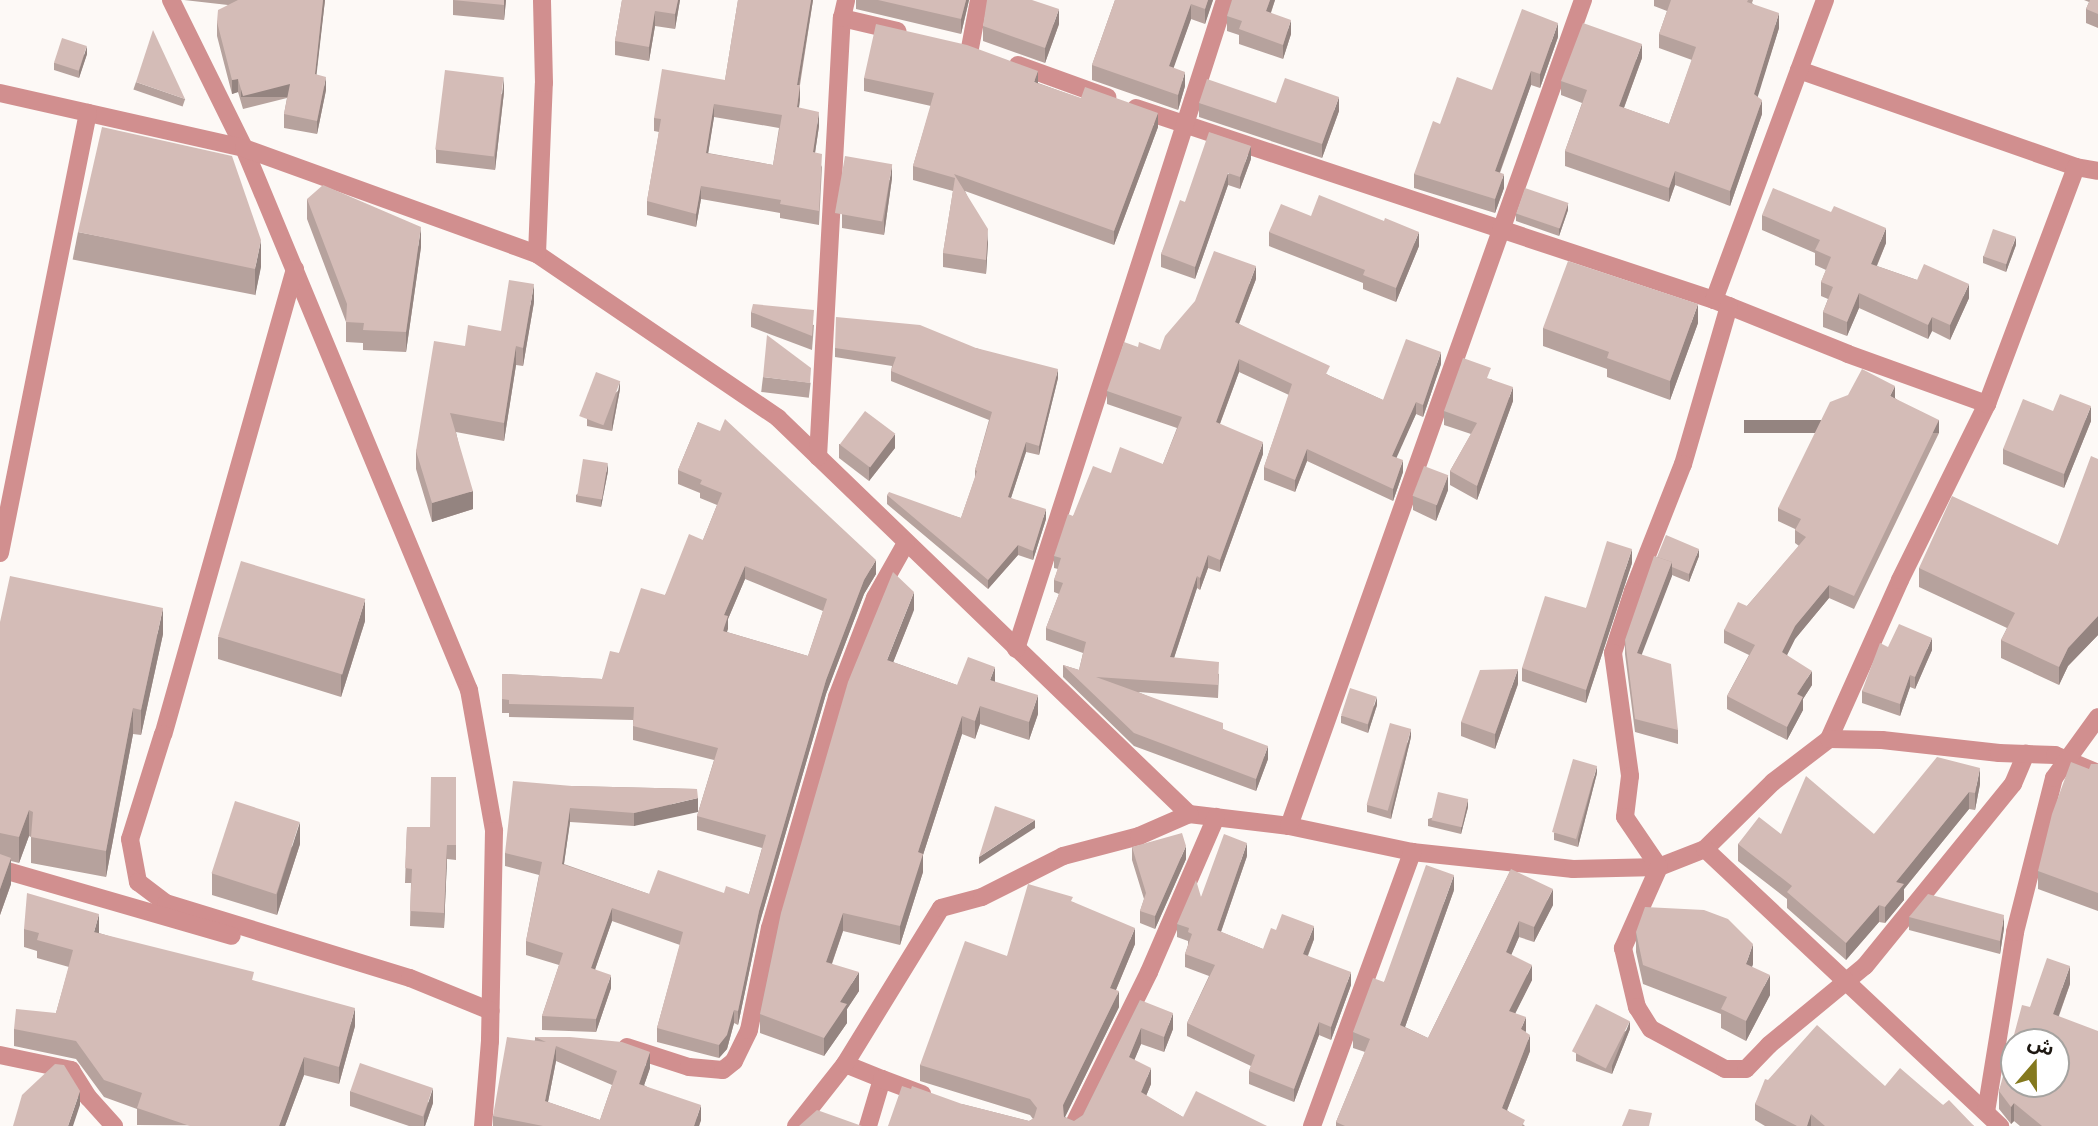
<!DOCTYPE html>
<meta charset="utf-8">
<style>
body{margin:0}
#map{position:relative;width:2098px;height:1126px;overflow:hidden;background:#fdf9f6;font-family:Raleway,"Noto Sans Arabic",sans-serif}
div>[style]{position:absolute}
.minor>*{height:18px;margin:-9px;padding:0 9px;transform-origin:9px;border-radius:9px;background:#d18f8f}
.wall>*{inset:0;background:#b6a29d;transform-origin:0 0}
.shaded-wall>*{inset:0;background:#948480;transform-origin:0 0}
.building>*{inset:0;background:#d4bcb7;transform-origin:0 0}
span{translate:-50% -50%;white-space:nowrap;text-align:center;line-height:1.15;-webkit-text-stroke:5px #fff;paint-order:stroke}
.north{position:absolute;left:2000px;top:1028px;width:70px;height:70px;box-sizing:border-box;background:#fff;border:2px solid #a5a3a0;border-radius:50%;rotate:20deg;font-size:19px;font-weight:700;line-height:28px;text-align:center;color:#1e1812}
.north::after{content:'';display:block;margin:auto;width:24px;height:32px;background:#84791e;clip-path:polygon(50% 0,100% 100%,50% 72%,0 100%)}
</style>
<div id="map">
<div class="minor">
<div style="left:171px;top:0;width:165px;rotate:63.7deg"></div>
<div style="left:244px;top:148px;width:587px;rotate:67.46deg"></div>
<div style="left:469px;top:690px;width:143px;rotate:79.9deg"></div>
<div style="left:494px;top:831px;width:210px;rotate:91.1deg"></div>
<div style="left:490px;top:1041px;width:85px;rotate:94.7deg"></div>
<div style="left:842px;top:18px;width:57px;rotate:13.3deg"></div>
<div style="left:970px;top:48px;width:49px;rotate:-79.4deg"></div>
<div style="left:1018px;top:65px;width:95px;rotate:19.8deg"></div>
<div style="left:1799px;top:70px;width:293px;rotate:19.3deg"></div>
<div style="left:2076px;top:167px;width:22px;rotate:10deg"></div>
<div style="left:0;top:93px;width:250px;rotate:12.7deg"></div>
<div style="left:244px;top:148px;width:312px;rotate:19.9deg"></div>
<div style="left:537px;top:254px;width:292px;rotate:34.2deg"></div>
<div style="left:778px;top:418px;width:571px;rotate:43.94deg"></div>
<div style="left:1189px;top:814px;width:101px;rotate:6.8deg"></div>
<div style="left:1289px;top:826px;width:126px;rotate:11.9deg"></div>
<div style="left:1412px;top:852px;width:162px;rotate:6deg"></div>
<div style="left:1573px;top:869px;width:86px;rotate:-1.3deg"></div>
<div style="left:1659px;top:867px;width:49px;rotate:-21.4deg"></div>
<div style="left:1705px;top:849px;width:95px;rotate:-44.6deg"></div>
<div style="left:1773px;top:782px;width:71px;rotate:-37.5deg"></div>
<div style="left:1829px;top:739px;width:174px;rotate:-65.9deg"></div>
<div style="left:1900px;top:580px;width:196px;rotate:-63.7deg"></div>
<div style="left:1987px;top:404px;width:253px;rotate:-69.4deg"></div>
<div style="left:1136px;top:108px;width:609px;rotate:18.38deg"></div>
<div style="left:1714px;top:300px;width:144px;rotate:21.9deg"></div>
<div style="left:1848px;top:354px;width:148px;rotate:19.8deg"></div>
<div style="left:537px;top:254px;width:171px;rotate:-87.7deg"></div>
<div style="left:544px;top:83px;width:83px;rotate:-91.4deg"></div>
<div style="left:295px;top:269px;width:483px;rotate:105.8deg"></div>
<div style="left:163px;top:734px;width:110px;rotate:107.4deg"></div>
<div style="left:130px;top:839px;width:44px;rotate:79.5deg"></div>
<div style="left:138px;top:882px;width:35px;rotate:37deg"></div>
<div style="left:166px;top:903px;width:255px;rotate:17.1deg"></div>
<div style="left:410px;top:978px;width:87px;rotate:22.2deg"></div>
<div style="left:1714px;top:300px;width:320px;rotate:-69.7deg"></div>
<div style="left:1729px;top:306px;width:165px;rotate:106.2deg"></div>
<div style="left:1683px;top:464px;width:136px;rotate:111.5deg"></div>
<div style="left:1633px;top:591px;width:65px;rotate:107.9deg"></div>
<div style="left:1613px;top:653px;width:124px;rotate:82.1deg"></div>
<div style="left:1630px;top:776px;width:41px;rotate:97deg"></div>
<div style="left:1625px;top:817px;width:60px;rotate:55.8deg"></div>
<div style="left:1659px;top:867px;width:89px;rotate:114deg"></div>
<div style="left:1623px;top:948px;width:61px;rotate:76.7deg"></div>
<div style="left:1637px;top:1007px;width:26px;rotate:58deg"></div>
<div style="left:1651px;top:1029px;width:84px;rotate:28.4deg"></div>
<div style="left:1725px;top:1069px;width:21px"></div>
<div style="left:1746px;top:1069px;width:33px;rotate:-46deg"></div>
<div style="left:1769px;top:1045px;width:124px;rotate:-39.5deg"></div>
<div style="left:1865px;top:966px;width:235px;rotate:-50.9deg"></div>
<div style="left:2013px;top:784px;width:33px;rotate:-67deg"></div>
<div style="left:818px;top:457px;width:440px;rotate:-86.9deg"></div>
<div style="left:842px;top:18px;width:18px;rotate:-77deg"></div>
<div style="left:0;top:553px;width:449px;rotate:-78.7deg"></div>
<div style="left:1016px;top:649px;width:682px;rotate:-72.15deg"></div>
<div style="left:1829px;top:739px;width:53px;rotate:1.1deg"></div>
<div style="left:1882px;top:740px;width:118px;rotate:6.3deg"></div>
<div style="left:1999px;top:753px;width:56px;rotate:2deg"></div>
<div style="left:2055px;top:755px;width:47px;rotate:22.7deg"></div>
<div style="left:1289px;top:826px;width:877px;rotate:-70.41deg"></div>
<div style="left:1705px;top:849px;width:405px;rotate:43.2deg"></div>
<div style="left:0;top:869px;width:241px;rotate:16.1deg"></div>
<div style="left:627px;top:1047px;width:65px;rotate:17.9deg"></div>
<div style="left:689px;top:1067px;width:34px;rotate:5deg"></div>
<div style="left:723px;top:1070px;width:14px;rotate:-39deg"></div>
<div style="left:734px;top:1061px;width:34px;rotate:-64deg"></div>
<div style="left:749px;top:1030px;width:104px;rotate:-78.4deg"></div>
<div style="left:770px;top:928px;width:241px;rotate:-73.8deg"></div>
<div style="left:837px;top:697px;width:106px;rotate:-69deg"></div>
<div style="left:875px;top:598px;width:63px;rotate:-60.6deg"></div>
<div style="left:0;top:1055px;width:73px;rotate:11.9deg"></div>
<div style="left:71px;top:1070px;width:32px;rotate:58deg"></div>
<div style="left:88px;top:1097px;width:39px;rotate:48deg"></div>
<div style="left:845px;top:1064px;width:40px;rotate:22deg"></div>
<div style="left:882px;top:1079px;width:49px;rotate:106.6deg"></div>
<div style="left:882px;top:1079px;width:43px;rotate:20.6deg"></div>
<div style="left:1986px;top:1112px;width:182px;rotate:-80.8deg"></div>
<div style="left:2015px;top:932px;width:159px;rotate:-75.8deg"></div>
<div style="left:2054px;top:778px;width:75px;rotate:-54.2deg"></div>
<div style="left:796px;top:1126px;width:79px;rotate:-51.7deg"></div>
<div style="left:845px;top:1064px;width:183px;rotate:-58.4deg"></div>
<div style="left:941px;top:908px;width:42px;rotate:-15deg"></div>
<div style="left:982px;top:897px;width:91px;rotate:-26.8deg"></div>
<div style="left:1063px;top:856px;width:79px;rotate:-14.7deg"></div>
<div style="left:1139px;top:836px;width:55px;rotate:-23.7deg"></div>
<div style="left:1073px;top:1126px;width:172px;rotate:-63.7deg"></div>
<div style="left:1149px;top:972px;width:169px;rotate:-66.6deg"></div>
<div style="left:1312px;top:1126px;width:292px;rotate:-69.9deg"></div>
</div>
<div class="wall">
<div style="clip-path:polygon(184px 0,325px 0,316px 75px,326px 90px,317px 134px,284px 128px,284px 114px,287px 98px,243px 109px,238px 92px,232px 94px,217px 36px,217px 22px,228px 5px)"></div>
<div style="clip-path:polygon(453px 0,506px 0,504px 20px,453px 15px)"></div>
<div style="clip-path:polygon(622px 0,680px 0,675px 29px,655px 26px,649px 61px,615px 55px,615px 41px)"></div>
<div style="clip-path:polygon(evenodd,738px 0,813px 0,800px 85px,800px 99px,799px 108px,819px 126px,815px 153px,822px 167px,819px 225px,780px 218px,780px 213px,701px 199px,696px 227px,647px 215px,647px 201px,659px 132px,654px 131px,654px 118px,725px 80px,738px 0,714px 117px,779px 128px,773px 165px,708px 153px,714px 117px)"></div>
<div style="clip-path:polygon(856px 0,969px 0,961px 34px,856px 9px)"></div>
<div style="clip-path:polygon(1115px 0,1213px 0,1205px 24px,1191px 19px,1173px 68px,1185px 86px,1178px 110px,1092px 80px,1092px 65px)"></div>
<div style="clip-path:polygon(1232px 0,1275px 0,1271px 13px,1291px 34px,1283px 59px,1239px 44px,1239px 35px,1227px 31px,1227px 16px)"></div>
<div style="clip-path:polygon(1654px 0,1753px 0,1752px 3px,1779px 28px,1757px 97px,1762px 114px,1730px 206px,1675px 185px,1669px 202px,1565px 166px,1565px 151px,1582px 103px,1561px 95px,1561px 81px,1642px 58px,1624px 108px,1669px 124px,1692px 60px,1659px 48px,1659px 34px,1667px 11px,1654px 6px)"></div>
<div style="clip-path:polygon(2084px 0,2098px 0,2098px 28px,2086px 23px,2086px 9px,2089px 2px)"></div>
<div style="clip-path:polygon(1059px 24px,1045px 63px,983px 41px,983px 26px)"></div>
<div style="clip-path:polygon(1558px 37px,1540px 88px,1531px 85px,1500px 173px,1504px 188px,1495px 213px,1414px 188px,1414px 174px,1492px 90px)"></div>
<div style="clip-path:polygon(87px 54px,79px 78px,54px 70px,54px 63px)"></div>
<div style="clip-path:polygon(864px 78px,1038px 83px,1158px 127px,1114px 245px,965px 191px,988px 242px,986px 274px,943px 267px,943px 253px,953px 191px,913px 180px,913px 166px,931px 106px,864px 91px)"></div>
<div style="left:136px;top:82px;width:52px;height:8px;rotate:19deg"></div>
<div style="clip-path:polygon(504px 92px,495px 170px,436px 163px,436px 149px)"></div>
<div style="clip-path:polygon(1199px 103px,1339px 111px,1322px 158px,1199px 117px)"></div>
<div style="clip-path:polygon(1251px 159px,1240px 189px,1228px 185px,1195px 279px,1161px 267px,1161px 254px,1185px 202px)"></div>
<div style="clip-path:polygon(892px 178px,884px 235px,842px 228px,842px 214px)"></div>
<div style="clip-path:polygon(307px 199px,421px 247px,406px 352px,363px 350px,363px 343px,346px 342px,346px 322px,307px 219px)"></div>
<div style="clip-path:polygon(1568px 210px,1559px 236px,1516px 221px,1516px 213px)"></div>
<div style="clip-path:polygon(1762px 215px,1886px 243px,1877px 266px,1969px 298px,1950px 340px,1932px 331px,1928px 339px,1859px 308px,1847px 336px,1823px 327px,1823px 312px,1828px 299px,1821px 296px,1821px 282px,1826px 270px,1815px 265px,1815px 253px,1762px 230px)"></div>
<div style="clip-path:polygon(1311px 216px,1384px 221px,1419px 246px,1396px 302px,1363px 289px,1363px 283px,1269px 246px,1269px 232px)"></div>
<div style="left:78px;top:232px;width:186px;height:28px;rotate:11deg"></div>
<div style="clip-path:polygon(2016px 245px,2006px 272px,1983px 263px,1983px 256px)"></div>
<div style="clip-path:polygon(1256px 279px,1239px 324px,1330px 376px,1383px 400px,1441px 364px,1423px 417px,1416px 414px,1396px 457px,1403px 472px,1393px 501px,1307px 461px,1295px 492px,1264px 480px,1264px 467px,1289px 395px,1239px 372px,1220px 424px,1263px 454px,1220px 572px,1208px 568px,1200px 590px,1197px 588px,1174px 658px,1219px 674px,1218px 698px,1138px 692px,1223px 729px,1268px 759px,1256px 791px,1134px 746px,1063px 677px,1063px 665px,1079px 670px,1083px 653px,1046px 640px,1046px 628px,1059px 594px,1054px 592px,1054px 580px,1058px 569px,1054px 568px,1054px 556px,1073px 516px,1111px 473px,1163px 464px,1177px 428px,1107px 404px,1107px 391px,1138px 347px,1160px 350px)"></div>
<div style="clip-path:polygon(534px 302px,523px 366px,516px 365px,504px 441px,456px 432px,473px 509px,432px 522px,416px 469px,416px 451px,465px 346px,501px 331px)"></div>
<div style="clip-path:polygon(751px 312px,814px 325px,812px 350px,751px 327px)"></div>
<div style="clip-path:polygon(1698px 323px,1670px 400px,1607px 377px,1607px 369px,1543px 346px,1543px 328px)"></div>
<div style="clip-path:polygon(835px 348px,976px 348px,1058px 378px,1039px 455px,1026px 452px,1011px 498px,1046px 519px,1033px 560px,1018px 555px,988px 589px,887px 504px,887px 495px,961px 518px,975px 478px,975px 470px,989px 420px,891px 381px,891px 371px,892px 366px,835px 357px)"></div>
<div style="left:763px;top:377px;width:48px;height:15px;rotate:7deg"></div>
<div style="clip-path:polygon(1491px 379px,1513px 401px,1477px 500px,1450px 485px,1450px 471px,1471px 434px,1444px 425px,1444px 411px)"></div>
<div style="clip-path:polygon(620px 389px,612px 431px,587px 426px,587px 418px)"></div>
<div style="clip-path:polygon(1895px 398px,1939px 433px,1854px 609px,1829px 598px,1795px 639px,1787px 655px,1812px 685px,1803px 699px,1803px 710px,1787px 740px,1727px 709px,1727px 696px,1749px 655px,1724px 643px,1724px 630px,1747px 606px,1799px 546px,1795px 543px,1795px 529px,1778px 521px,1778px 508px)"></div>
<div style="clip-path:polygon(2053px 411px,2091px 421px,2064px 488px,2003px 464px,2003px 449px)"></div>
<div style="clip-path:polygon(evenodd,698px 422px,876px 574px,864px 594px,826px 694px,759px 925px,738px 1025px,734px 1023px,727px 1049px,719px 1058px,657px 1042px,657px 1028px,680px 945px,612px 921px,595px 969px,611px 988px,596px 1032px,542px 1030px,542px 1016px,559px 965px,526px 955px,526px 941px,539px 875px,505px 866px,505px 853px,572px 786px,697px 789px,634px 826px,570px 822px,564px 864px,649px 894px,749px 894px,762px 848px,697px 830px,697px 816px,714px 760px,633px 740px,633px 720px,509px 717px,509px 713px,502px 713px,502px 674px,602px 679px,619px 653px,665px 595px,703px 540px,717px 505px,700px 498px,700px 493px,678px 484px,678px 470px,698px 422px,745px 579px,823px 611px,808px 656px,727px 632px,728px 619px,745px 579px)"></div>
<div style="clip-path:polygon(839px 444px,895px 448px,869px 481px,839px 458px)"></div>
<div style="clip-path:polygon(2098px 459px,2098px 635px,2068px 666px,2059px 685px,2001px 658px,2001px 640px,2007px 628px,1919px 587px,1919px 568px,2058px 545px)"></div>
<div style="clip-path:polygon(608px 471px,601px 507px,576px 502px,576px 495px)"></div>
<div style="clip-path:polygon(1448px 490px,1436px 521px,1413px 510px,1413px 496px)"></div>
<div style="clip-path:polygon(1699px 556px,1689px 582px,1672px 575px,1641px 654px,1678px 730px,1678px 744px,1635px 732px,1625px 654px,1625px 640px,1657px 557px)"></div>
<div style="clip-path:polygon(1632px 563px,1586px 703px,1522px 681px,1522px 668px,1586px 608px)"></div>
<div style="clip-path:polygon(914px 610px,893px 662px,957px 685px,995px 682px,1038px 714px,1029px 740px,980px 724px,975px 739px,962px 734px,923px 855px,923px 872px,900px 945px,843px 931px,832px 964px,859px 991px,847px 1009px,847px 1023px,824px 1056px,760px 1033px,760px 1014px,781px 913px)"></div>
<div style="clip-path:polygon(365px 621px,341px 697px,218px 659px,218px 637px)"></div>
<div style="clip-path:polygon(0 622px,163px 634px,141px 735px,133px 734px,106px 877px,31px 863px,31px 837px,29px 836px,19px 863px,11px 861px,11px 884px,0 915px)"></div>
<div style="clip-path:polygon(1888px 647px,1932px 650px,1915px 689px,1910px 687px,1900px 716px,1862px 703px,1862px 691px)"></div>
<div style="clip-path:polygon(1518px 684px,1495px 749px,1461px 736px,1461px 722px)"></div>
<div style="clip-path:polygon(1377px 705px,1368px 733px,1341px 723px,1341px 716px)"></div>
<div style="clip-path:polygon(1411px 737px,1391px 819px,1367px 812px,1367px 805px)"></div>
<div style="clip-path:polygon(2098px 764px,2098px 911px,2038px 889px,2038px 871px,2089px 769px)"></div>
<div style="clip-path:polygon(1597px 773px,1578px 847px,1554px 840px,1554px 833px)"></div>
<div style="clip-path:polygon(456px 777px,456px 860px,447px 859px,444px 928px,410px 926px,411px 883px,405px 883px,407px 827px,430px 827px)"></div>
<div style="clip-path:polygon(1980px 784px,1975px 810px,1969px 809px,1904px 889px,1904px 900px,1885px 923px,1879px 922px,1846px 960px,1787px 908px,1787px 899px,1738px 861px,1738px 844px,1781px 834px,1874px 834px)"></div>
<div style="clip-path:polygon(1468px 807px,1461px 834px,1428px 826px,1428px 819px)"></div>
<div style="clip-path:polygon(300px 844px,277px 915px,212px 895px,212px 873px)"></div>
<div style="clip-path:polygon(1132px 847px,1186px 859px,1155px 929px,1140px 923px,1140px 911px,1144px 899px,1132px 860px)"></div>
<div style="clip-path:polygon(1247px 856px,1221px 932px,1263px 949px,1314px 939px,1308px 956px,1351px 985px,1331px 1040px,1319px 1035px,1294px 1102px,1249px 1084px,1249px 1071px,1251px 1066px,1187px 1036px,1187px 1023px,1209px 976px,1185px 967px,1185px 954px,1188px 945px,1188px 941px,1177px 937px,1177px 924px,1201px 897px)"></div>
<div style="clip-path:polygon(1511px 869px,1553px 905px,1534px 942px,1519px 937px,1511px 955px,1532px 980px,1515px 1013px,1526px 1033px,1530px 1051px,1507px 1110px,1525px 1126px,1336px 1126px,1336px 1122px,1365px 1052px,1353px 1048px,1353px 1032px,1384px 982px,1454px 890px,1405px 1027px,1428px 1038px)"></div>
<div style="clip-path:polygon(1073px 902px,1135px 944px,1116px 990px,1119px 1007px,1065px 1117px,1074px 1121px,1083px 1115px,1140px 1000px,1173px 1029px,1164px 1052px,1141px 1044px,1134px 1060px,1151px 1084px,1146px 1096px,1183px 1117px,1267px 1126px,888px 1126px,962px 1104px,1029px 1121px,1033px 1119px,1030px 1115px,920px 1081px,920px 1065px,1007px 956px)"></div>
<div style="clip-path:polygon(1909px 917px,2004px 928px,2000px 954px,1909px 930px)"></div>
<div style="clip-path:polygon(24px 929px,99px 932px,99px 933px,254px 981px,355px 1026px,339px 1084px,304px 1075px,285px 1126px,137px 1125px,137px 1109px,104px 1097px,76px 1059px,14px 1046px,14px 1029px,56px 1013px,69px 967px,37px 958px,37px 951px,24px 947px)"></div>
<div style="clip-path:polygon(1636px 932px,1753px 964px,1752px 967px,1770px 995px,1746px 1041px,1721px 1028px,1721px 1014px,1643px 984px,1636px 952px)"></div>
<div style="clip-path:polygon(2070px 984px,2059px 1016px,2098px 1126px,2020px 1126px,2014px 1121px,2011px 1124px,1999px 1109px,1999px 1091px,2030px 1007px)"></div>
<div style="clip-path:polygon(1630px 1029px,1612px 1074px,1576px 1061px,1576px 1053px)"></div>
<div style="clip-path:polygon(evenodd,535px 1037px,650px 1068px,644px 1085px,701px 1120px,699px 1126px,493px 1126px,493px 1116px,535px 1040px,535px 1037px,556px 1061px,612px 1085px,600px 1120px,548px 1102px,556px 1061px)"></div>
<div style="clip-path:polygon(1768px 1080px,1885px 1086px,1943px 1105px,1974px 1126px,1765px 1126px,1755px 1120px,1755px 1104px)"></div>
<div style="clip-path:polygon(350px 1091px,433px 1103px,425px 1126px,409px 1126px,350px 1106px)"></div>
</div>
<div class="shaded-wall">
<div style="clip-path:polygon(323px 0,325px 0,315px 88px,315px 74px)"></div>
<div style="clip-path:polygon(504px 0,506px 0,504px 20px)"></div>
<div style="clip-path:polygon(678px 0,680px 0,675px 29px,675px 14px)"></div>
<div style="clip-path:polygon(811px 0,813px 0,797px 98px,797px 85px)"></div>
<div style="clip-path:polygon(966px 0,969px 0,961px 34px,961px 19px)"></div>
<div style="clip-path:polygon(1208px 0,1213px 0,1205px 24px,1205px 9px)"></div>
<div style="clip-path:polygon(1270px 0,1275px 0,1266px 26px,1266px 11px)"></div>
<div style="clip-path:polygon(1191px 4px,1191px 19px,1169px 81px,1169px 66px)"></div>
<div style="clip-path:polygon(1059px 9px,1059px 24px,1045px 63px,1045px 48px)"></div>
<div style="clip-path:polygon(655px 11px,655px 26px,649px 61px,649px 47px)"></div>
<div style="clip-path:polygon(1779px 13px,1779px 28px,1754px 109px,1754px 94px)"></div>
<div style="clip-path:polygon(1291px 20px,1291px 34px,1283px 59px,1283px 45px)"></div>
<div style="clip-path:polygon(1558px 23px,1558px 37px,1540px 88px,1540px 74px)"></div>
<div style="clip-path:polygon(1642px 44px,1642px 58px,1619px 121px,1619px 106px)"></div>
<div style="clip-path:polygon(87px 46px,87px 54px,79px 78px,79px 71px)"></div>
<div style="clip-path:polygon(1038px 71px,1038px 84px,1034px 82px)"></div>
<div style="clip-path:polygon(1531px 71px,1531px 85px,1495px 185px,1495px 171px)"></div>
<div style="clip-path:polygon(1185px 72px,1185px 86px,1178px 110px,1178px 95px)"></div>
<div style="clip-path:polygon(326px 77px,326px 90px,317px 134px,317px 121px)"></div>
<div style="clip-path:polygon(504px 77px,504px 92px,495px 170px,495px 156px)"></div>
<div style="clip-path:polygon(238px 79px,238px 92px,232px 94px,232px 80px)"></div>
<div style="left:290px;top:84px;width:13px;height:49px;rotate:90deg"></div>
<div style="clip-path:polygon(800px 85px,800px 99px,797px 121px,797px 107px)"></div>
<div style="clip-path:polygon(1339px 97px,1339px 111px,1322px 158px,1322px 144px)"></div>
<div style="clip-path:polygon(1762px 100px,1762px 114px,1730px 206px,1730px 191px)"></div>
<div style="clip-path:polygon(714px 104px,714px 117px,706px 167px,706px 153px)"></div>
<div style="clip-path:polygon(819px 112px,819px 126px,813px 166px,813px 152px)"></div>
<div style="clip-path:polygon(1158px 113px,1158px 127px,1114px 245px,1114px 231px)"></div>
<div style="clip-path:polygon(1251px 146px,1251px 159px,1240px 189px,1240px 177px)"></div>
<div style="clip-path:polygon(892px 164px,892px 178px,884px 235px,884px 220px)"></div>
<div style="clip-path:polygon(1675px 171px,1675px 185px,1669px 202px,1669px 188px)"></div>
<div style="clip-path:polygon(1228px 173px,1228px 185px,1195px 279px,1195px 267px)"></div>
<div style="clip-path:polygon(1504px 174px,1504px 188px,1495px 213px,1495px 199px)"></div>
<div style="clip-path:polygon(701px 186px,701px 199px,696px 227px,696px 214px)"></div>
<div style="clip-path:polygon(1568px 203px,1568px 210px,1559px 236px,1559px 228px)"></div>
<div style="clip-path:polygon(421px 227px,421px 247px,406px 352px,406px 332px)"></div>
<div style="clip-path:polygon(1886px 228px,1886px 243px,1871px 279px,1871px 264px)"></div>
<div style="clip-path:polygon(988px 229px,988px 242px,986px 274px,986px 260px)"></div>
<div style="clip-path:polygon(1419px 232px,1419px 246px,1396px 302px,1396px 288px)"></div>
<div style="clip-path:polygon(2016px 237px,2016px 245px,2006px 272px,2006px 264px)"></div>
<div style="clip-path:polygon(261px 240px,261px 267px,255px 296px,255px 269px)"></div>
<div style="clip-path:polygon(1256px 266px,1256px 279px,1235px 334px,1235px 322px)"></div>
<div style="clip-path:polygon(534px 284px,534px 302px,523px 366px,523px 348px)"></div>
<div style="clip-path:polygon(1969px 284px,1969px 298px,1950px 340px,1950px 325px)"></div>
<div style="clip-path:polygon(1859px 293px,1859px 308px,1847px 336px,1847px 322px)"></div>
<div style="clip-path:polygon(1698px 304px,1698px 323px,1670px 400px,1670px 381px)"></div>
<div style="clip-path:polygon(1932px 317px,1932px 331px,1928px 339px,1928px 325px)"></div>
<div style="clip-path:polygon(516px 346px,516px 365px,504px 441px,504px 423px)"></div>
<div style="clip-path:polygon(1441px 352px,1441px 364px,1423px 417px,1423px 405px)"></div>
<div style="clip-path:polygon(1239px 359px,1239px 372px,1216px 434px,1216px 422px)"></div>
<div style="clip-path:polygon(1058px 369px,1058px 378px,1039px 455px,1039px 446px)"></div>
<div style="clip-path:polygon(620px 381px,620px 389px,612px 431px,612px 423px)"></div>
<div style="clip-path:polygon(1895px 386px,1895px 399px,1890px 396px)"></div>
<div style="clip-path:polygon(1513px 387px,1513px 401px,1477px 500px,1477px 486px)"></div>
<div style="clip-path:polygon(1416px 402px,1416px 414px,1392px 468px,1392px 456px)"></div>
<div style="clip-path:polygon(2091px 406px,2091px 421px,2064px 488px,2064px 474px)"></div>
<div style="left:1939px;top:420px;width:13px;height:195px;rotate:90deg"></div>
<div style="clip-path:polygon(895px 434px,895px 448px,869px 481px,869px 466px)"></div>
<div style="clip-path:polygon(1026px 442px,1026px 452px,1008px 507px,1008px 497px)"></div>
<div style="clip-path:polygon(1263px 442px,1263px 454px,1220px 572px,1220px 560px)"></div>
<div style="clip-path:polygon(1307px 449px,1307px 461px,1295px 492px,1295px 480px)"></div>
<div style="clip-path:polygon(1403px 460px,1403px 472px,1393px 501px,1393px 489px)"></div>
<div style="clip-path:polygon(608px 463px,608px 471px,601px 507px,601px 500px)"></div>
<div style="clip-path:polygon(1448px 475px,1448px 490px,1436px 521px,1436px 506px)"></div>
<div style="clip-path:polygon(473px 491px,473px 509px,432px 522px,432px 503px)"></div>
<div style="clip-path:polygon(1046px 509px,1046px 519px,1033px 560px,1033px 551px)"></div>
<div style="clip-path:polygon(1018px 545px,1018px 555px,988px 589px,988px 580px)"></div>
<div style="clip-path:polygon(1632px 549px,1632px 563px,1586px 703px,1586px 690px)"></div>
<div style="clip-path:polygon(1699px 549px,1699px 556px,1689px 582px,1689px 574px)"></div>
<div style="clip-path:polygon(1208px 555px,1208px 568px,1200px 590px,1200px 578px)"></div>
<div style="clip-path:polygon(876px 560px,876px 574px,864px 594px,826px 694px,759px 925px,738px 1025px,738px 1011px,759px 911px,826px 680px,864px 580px)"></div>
<div style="clip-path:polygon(1672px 562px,1672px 576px,1637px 667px,1637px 653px)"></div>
<div style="clip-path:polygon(745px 566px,745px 579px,728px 619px,728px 629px,723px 644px,724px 615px)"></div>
<div style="clip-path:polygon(1197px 576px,1197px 588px,1170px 670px,1170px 657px)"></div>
<div style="clip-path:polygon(1829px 585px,1829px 598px,1795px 639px,1782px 665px,1782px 652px,1795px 626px)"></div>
<div style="clip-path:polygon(914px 592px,914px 610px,887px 678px,887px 660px)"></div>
<div style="clip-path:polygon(365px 600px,365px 621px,341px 697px,341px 676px)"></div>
<div style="clip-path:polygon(163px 608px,163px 634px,141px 735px,141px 710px)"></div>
<div style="clip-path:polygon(2098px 616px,2098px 635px,2068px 666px,2059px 685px,2059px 667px,2068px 648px)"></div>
<div style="clip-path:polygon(1932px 638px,1932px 650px,1915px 689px,1915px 677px)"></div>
<div style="clip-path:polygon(995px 667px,995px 685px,990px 680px)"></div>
<div style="clip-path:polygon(1518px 669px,1518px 684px,1495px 749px,1495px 734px)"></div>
<div style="clip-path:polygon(1812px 671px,1812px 685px,1803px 699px,1803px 710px,1787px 740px,1787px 727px,1797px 694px)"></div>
<div style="clip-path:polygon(1910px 675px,1910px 687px,1900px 716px,1900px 704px)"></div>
<div style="clip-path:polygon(1038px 695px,1038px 714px,1029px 740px,1029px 722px)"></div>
<div style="clip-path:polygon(1377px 697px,1377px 705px,1368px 733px,1368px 725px)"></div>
<div style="clip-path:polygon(980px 706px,980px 724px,975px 739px,975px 721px)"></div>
<div style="clip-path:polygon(133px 708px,133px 734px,106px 877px,106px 851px)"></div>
<div style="clip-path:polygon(962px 716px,962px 734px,923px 855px,923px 872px,900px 945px,900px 926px,918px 852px)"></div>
<div style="clip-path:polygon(1411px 729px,1411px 737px,1391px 819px,1391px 812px)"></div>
<div style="clip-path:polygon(1268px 746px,1268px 759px,1256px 791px,1256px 779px)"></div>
<div style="clip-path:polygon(1597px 766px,1597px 773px,1578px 847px,1578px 839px)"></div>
<div style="clip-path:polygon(1980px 768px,1980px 784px,1975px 810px,1975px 793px)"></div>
<div style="clip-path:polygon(1969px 792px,1969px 809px,1904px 889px,1904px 900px,1885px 923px,1885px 907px,1896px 882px)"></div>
<div style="clip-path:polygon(698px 798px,698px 812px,634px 826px,634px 813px)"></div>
<div style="clip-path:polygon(1468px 799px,1468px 807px,1461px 834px,1461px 827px)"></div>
<div style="clip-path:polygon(570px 808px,570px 822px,562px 877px,562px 864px)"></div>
<div style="clip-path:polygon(29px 810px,29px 836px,19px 863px,19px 837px)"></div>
<div style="clip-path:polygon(1035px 820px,1035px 828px,979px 864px,979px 857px)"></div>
<div style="clip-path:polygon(300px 822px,300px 844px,277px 915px,277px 894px)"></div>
<div style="clip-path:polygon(1247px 843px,1247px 856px,1217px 943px,1217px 930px)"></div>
<div style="clip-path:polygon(447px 845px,447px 859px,444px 928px,444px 913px)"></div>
<div style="clip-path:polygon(1186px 846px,1186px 859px,1155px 929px,1155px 916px)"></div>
<div style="clip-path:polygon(11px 858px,11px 884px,0 915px,0 889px)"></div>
<div style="clip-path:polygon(1454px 875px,1454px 890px,1400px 1041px,1400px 1025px)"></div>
<div style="clip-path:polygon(1553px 889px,1553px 905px,1534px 942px,1534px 927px)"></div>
<div style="clip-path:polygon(1879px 905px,1879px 922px,1846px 960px,1846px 943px)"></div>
<div style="clip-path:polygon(612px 908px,612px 921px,591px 981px,591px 968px)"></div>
<div style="clip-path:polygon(843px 913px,843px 931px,826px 980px,826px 962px)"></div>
<div style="clip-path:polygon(99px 914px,99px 932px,94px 950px,94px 932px)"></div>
<div style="clip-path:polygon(2004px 915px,2004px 928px,2000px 954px,2000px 941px)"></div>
<div style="clip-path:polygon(1519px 921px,1519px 937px,1506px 967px,1506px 952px)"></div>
<div style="clip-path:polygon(1314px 926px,1314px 939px,1303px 967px,1303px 954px)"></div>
<div style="clip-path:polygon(1135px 928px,1135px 944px,1110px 1004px,1110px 988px)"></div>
<div style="clip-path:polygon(1753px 944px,1753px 964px,1746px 983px,1746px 964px)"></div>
<div style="clip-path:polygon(1532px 965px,1532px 980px,1509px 1026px,1509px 1011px)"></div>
<div style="clip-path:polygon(2070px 966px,2070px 984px,2053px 1031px,2053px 1014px)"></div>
<div style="clip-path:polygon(859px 972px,859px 991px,847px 1009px,847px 1023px,824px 1056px,824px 1038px,840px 1002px)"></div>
<div style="clip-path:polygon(1351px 972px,1351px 985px,1331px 1040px,1331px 1027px)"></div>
<div style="clip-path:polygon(611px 975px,611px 988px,596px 1032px,596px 1019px)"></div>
<div style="clip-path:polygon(1770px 975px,1770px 995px,1746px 1041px,1746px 1021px)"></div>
<div style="clip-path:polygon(1119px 991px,1119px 1007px,1063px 1121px,1063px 1105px)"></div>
<div style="clip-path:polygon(355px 1008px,355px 1026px,339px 1084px,339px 1067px)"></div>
<div style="clip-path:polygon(734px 1010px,734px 1023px,727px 1049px,719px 1058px,719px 1045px)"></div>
<div style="clip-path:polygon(1173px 1013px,1173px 1029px,1164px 1052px,1164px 1037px)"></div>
<div style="clip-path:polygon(1526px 1017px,1526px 1032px,1521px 1029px)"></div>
<div style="clip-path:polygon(1630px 1021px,1630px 1029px,1612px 1074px,1612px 1066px)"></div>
<div style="clip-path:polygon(1319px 1022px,1319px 1035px,1294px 1102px,1294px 1089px)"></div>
<div style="clip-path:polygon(1141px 1028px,1141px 1044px,1129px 1073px,1129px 1057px)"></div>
<div style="clip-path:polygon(1530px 1035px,1530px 1051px,1502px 1123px,1502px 1108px)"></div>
<div style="clip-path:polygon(556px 1046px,556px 1061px,545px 1117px,545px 1101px)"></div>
<div style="clip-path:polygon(650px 1052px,650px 1068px,639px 1100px,639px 1084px)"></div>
<div style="clip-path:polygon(304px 1057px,304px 1075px,285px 1126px,279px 1126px)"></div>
<div style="clip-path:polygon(1151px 1068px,1151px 1084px,1141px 1108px,1141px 1092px)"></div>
<div style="clip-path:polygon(433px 1088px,433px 1103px,425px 1126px,424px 1126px,424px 1116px)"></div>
<div style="clip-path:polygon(80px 1091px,80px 1105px,73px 1126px,68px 1126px)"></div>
<div style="clip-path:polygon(2014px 1103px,2014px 1121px,2011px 1124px,2011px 1107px)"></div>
<div style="clip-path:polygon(701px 1105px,701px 1120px,699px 1126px,694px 1126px)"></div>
<div style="clip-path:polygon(1811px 1114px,1811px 1126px,1807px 1126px)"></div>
</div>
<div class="building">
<div style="clip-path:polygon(238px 0,323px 0,315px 74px,326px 77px,317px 121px,284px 114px,290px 84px,243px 96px,238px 79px,232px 80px,217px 22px,218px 10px)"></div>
<div style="clip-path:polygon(453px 0,504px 0,504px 5px)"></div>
<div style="clip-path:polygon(622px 0,678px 0,675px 14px,655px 11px,649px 47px,615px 41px)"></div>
<div style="clip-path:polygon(evenodd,738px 0,811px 0,797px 85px,800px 85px,797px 107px,819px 112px,813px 152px,822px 154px,819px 211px,780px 204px,781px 200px,701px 186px,696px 214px,647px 201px,661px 119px,654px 118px,662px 69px,725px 80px,738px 0,714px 104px,782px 115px,773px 165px,706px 153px,714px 104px)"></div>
<div style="clip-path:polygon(878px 0,966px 0,961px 19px)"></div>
<div style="clip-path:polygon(987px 0,1032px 0,1059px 9px,1045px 48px,983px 26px)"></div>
<div style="clip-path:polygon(1115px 0,1208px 0,1205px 9px,1191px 4px,1169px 66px,1185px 72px,1178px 95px,1092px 65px)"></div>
<div style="clip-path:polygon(1232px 0,1270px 0,1266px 11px,1291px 20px,1283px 45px,1239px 29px,1242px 21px,1227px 16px)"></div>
<div style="clip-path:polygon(1671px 0,1748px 0,1747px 2px,1779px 13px,1754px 94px,1762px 100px,1730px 191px,1675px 171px,1669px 188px,1565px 151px,1587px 90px,1561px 81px,1583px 23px,1642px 44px,1619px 106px,1669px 124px,1696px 47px,1659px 34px)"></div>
<div style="clip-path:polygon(2090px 0,2098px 0,2098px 14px,2086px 9px)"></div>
<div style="clip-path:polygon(1522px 9px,1558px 23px,1540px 74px,1531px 71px,1495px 171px,1504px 174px,1495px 199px,1414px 174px,1433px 121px,1440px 124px,1457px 77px,1492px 90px)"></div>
<div style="clip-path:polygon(876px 24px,967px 45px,1038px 71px,1034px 82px,1081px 98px,1085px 87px,1158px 113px,1114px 231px,954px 174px,988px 229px,986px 260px,943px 253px,955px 178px,913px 166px,934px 93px,864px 78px)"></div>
<div style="clip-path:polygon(153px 30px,185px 99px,136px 82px)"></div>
<div style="left:62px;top:38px;width:26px;height:26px;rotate:18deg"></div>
<div style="left:445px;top:70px;width:59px;height:80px;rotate:7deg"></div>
<div style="clip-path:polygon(1285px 78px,1339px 97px,1322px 144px,1199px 103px,1207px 79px,1276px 103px)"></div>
<div style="clip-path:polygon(102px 127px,232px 156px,261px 240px,255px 269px,78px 232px)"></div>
<div style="clip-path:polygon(1209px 132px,1251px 146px,1240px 177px,1228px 173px,1195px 267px,1161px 254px,1180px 200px,1185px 202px)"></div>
<div style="left:845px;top:156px;width:48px;height:58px;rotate:10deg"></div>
<div style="clip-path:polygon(323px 185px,421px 227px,406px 332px,363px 330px,364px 323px,346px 322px,347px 304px,307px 199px)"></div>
<div style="left:1525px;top:188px;width:46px;height:27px;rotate:19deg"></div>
<div style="clip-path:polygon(1773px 188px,1831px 212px,1834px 206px,1886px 228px,1871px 264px,1917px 280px,1924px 264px,1969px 284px,1950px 325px,1932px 317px,1928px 325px,1859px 293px,1847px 322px,1823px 312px,1833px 287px,1821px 282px,1831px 257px,1815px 250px,1820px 240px,1762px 215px)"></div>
<div style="clip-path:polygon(1319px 195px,1384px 221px,1385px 218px,1419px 232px,1396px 288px,1363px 275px,1365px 270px,1269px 232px,1281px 204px,1311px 216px)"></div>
<div style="left:1993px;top:229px;width:24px;height:29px;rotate:19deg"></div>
<div style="clip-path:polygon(1214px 251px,1256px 266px,1235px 322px,1330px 366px,1326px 374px,1383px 400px,1406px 339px,1441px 352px,1423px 405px,1416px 402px,1392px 456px,1403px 460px,1393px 489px,1307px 449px,1295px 480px,1264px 467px,1292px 384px,1239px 359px,1216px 422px,1263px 442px,1220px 560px,1208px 555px,1200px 578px,1197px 576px,1170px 657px,1219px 662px,1218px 685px,1096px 677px,1223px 723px,1223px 729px,1268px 746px,1256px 779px,1134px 733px,1063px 665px,1079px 670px,1086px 642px,1046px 628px,1063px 583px,1054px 580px,1061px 558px,1054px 556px,1068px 514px,1073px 516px,1093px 466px,1111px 473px,1120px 447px,1163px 464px,1182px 417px,1107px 391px,1124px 342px,1138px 347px,1139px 342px,1160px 350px,1165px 336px,1195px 301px)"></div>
<div style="clip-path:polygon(1568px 261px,1698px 304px,1670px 381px,1607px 358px,1609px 352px,1543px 328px)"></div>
<div style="clip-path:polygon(509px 280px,534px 284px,523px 348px,516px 346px,504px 423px,450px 413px,473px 491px,432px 503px,416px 451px,434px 341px,465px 346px,468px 325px,501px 331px)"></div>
<div style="clip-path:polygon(753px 304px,814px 310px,812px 336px,751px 312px)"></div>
<div style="clip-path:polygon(836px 317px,920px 325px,976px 348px,1058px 369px,1039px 446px,1026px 442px,1008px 497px,1046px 509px,1033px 551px,1018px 545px,988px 580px,887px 495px,889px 492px,961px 518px,977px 471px,975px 470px,992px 412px,891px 371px,896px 357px,835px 348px)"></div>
<div style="clip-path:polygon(767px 335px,811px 368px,810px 383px,763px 377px)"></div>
<div style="clip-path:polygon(1463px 358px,1491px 368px,1487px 378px,1513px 387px,1477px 486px,1450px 471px,1477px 423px,1444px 411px)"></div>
<div style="clip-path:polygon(1862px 369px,1895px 386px,1890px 396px,1939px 420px,1854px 596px,1829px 585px,1795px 626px,1782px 652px,1812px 671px,1797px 694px,1803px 697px,1787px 727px,1727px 696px,1755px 645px,1724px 630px,1738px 602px,1747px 606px,1806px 537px,1795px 530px,1801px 519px,1778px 508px,1830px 402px,1848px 395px)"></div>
<div style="left:596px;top:372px;width:26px;height:47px;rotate:21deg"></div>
<div style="clip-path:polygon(2060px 394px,2091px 406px,2064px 474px,2003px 449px,2023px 399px,2053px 411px)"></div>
<div style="left:865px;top:411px;width:38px;height:42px;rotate:37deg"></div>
<div style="clip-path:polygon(evenodd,725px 419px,876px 560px,864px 580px,826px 680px,759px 911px,738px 1011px,734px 1010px,727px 1035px,719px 1045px,657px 1028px,683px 932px,612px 908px,591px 968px,611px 975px,596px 1019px,542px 1016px,563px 953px,526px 941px,542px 862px,505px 853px,513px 781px,572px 786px,697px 789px,698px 798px,634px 813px,570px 808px,562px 864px,649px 894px,658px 870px,724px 893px,726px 886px,749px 894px,766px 835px,697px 816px,718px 748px,633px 726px,634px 707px,509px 704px,509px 700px,502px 699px,502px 674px,602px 679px,610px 651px,619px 653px,641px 588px,665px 595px,689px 534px,703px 540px,722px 493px,700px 484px,702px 480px,678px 470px,698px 422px,720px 431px,725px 419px,745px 566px,827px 599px,808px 656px,723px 631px,728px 616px,724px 615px,745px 566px)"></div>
<div style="clip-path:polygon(2091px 456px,2098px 459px,2098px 616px,2068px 648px,2059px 667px,2001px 640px,2015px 613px,1919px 568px,1952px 496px,2058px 545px)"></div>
<div style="left:583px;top:459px;width:25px;height:37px;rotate:9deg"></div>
<div style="left:1424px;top:466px;width:26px;height:32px;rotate:21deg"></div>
<div style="clip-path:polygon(1666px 535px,1699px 549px,1689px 574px,1672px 567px,1672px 562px,1657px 557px)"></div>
<div style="clip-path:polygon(1607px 541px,1632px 549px,1586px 690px,1522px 668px,1545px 596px,1586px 608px)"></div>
<div style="clip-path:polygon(1654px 556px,1672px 562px,1637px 653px,1671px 664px,1678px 730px,1635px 719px,1625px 640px)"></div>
<div style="left:241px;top:561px;width:130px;height:79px;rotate:17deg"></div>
<div style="clip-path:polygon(893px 572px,914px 592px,887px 660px,957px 685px,968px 657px,995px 667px,990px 680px,1038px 695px,1029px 722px,980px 706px,975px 721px,962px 716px,918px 852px,923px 854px,900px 926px,843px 913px,826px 962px,859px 972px,840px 1002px,847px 1004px,824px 1038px,760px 1014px,781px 913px,848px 682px)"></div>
<div style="clip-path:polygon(10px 576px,163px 608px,141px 710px,133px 708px,106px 851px,31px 837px,33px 812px,29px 810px,19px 837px,0 833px,0 622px)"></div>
<div style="clip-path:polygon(1899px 624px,1932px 638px,1915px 677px,1910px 675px,1900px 704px,1862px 691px,1880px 643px,1888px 647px)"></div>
<div style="clip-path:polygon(1518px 669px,1495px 734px,1461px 722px,1480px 670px)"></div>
<div style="left:1350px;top:688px;width:28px;height:29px;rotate:18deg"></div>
<div style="left:1390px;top:723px;width:22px;height:85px;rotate:16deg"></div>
<div style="clip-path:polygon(1937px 757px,1980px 768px,1975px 793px,1969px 792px,1896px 882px,1904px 884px,1885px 907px,1879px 905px,1846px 943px,1787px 892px,1792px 886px,1738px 844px,1759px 817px,1781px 834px,1806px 776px,1874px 834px)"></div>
<div style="left:1573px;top:759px;width:25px;height:76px;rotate:16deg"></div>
<div style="clip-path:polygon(2071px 762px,2089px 769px,2091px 764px,2098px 764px,2098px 893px,2038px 871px,2052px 814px)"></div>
<div style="clip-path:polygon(431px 777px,456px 777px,456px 845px,447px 845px,444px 913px,410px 911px,412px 869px,405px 868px,407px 827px,430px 827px)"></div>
<div style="left:1438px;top:792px;width:31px;height:29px;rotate:13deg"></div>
<div style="left:235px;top:801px;width:68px;height:76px;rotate:18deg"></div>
<div style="clip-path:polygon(995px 806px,1035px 820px,979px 857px)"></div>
<div style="clip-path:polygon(1182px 833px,1186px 846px,1155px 916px,1140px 911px,1146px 893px,1132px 847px)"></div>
<div style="clip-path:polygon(1224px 834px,1247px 843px,1217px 930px,1263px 949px,1271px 928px,1276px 930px,1282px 914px,1314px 926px,1303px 954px,1351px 972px,1331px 1027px,1319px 1022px,1294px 1089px,1249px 1071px,1255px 1055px,1187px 1023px,1215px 965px,1185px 954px,1192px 934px,1188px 932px,1189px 928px,1177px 924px,1196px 880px,1201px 897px)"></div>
<div style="clip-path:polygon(0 854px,11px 858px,0 889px)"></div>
<div style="clip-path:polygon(1426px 865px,1454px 875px,1400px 1025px,1428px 1038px,1511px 869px,1553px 889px,1534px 927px,1519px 921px,1506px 952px,1532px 965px,1509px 1011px,1526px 1017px,1521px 1029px,1530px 1035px,1502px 1108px,1525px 1120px,1522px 1126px,1345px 1126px,1336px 1122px,1370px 1039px,1353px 1032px,1373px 978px,1384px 982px)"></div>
<div style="clip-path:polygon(1028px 884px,1073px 897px,1071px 901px,1135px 928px,1110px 988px,1119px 991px,1063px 1105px,1064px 1117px,1074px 1121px,1083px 1115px,1140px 1000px,1173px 1013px,1164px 1037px,1141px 1028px,1129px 1057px,1151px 1068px,1141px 1092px,1183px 1117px,1196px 1091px,1267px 1126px,888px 1126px,902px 1086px,911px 1089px,912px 1086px,962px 1104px,1029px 1121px,1034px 1118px,1037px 1108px,1030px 1099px,920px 1065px,965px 941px,1007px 956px)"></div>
<div style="clip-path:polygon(27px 893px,99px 914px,94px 932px,254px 972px,252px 980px,355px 1008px,339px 1067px,304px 1057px,279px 1126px,190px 1126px,137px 1108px,142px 1093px,104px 1080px,76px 1041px,14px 1029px,16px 1009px,56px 1013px,73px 950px,37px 940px,39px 933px,24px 929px)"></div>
<div style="clip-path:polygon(1928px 894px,2004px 915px,2000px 941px,1909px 917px)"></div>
<div style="clip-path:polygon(1645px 907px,1704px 910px,1728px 919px,1753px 944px,1746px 964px,1770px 975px,1746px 1021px,1721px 1009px,1727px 997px,1643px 965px,1636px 932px)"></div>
<div style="clip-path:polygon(evenodd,2047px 958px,2070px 966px,2053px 1014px,2098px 1031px,2098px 1126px,2042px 1126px,2014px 1103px,2011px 1107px,1999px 1091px,2022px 1005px,2030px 1007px,2047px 958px,2014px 1042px,2056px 1042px,2056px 1084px,2014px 1084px,2014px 1042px)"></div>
<div style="left:1596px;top:1004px;width:38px;height:53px;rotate:27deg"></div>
<div style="clip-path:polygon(1817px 1025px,1885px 1086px,1900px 1068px,1943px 1105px,1949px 1100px,1974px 1126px,1825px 1126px,1811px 1114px,1807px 1126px,1797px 1126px,1755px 1104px,1765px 1079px,1768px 1080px)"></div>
<div style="clip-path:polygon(evenodd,507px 1037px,546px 1042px,535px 1037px,570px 1037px,622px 1042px,650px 1052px,639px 1084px,701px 1105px,694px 1126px,543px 1126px,493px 1116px,507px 1037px,556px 1046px,617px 1071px,600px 1120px,545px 1101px,556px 1046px)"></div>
<div style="left:360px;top:1063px;width:77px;height:30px;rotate:19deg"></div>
<div style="clip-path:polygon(55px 1064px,64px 1065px,80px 1091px,68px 1126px,13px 1126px,22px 1095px)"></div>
<div style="clip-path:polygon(1629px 1109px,1652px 1113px,1649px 1126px,1622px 1126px)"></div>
<div style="clip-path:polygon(817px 1110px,862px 1126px,799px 1126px)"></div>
</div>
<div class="north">ش</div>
</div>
